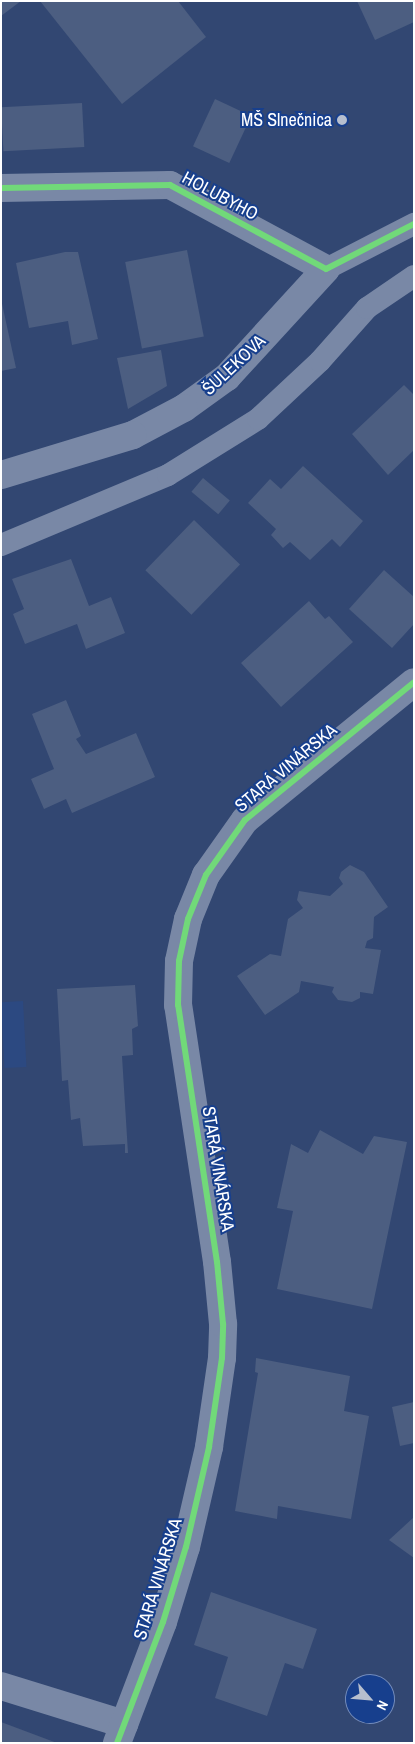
<!DOCTYPE html>
<meta charset="utf-8">
<style>
body{margin:0}
#map{position:relative;width:415px;height:1744px;overflow:hidden;background:#324772;font-family:"Archivo Narrow",sans-serif}
div>[style]{position:absolute}
.water>*{inset:0;background:#2c4981;transform-origin:0 0}
.building>*{inset:0;background:#4c5e81;transform-origin:0 0}
.lane>*{height:22px;margin:-11px;padding:0 11px;transform-origin:11px;border-radius:11px;background:#7988a6}
.street>*{height:28px;margin:-14px;padding:0 14px;transform-origin:14px;border-radius:14px;background:#7988a6}
.cycleway>*{height:6px;margin:-3px;padding:0 3px;transform-origin:3px;border-radius:3px;background:#71d979}
.dots>*{width:14px;height:14px;translate:-50% -50%;box-sizing:border-box;border:2px solid #173f8d;border-radius:50%}
span{translate:-50% -50%;white-space:nowrap;text-align:center;line-height:1.15;-webkit-text-stroke:4px #173f8d;paint-order:stroke}
.poi-label{font-size:18px;color:#fff}
.right{translate:-100% -50%;text-align:right}
.street-label{font-size:18px;color:#fff}
.frame{position:absolute;inset:0;border:2px solid #fff;pointer-events:none}
.north{position:absolute;left:345px;top:1674px;width:50px;height:50px;box-sizing:border-box;background:#173f8d;border:1px solid #748cbb;border-radius:50%;rotate:117deg;font-size:14px;font-weight:700;line-height:20px;text-align:center;color:#fff}
.north::after{content:'';display:block;margin:auto;width:18px;height:22px;background:#b7bfce;clip-path:polygon(50% 0,100% 100%,50% 72%,0 100%)}
</style>
<div id="map">
<div class="water">
<div style="left:23px;top:1001px;width:66px;height:22px;rotate:87deg"></div>
</div>
<div class="building">
<div style="clip-path:polygon(1px 1px,21px 1px,1px 16px)"></div>
<div style="clip-path:polygon(40px 1px,178px 1px,206px 37px,122px 104px)"></div>
<div style="clip-path:polygon(357px 1px,414px 1px,414px 22px,375px 40px)"></div>
<div style="left:215px;top:99px;width:40px;height:52px;rotate:25deg"></div>
<div style="left:82px;top:103px;width:44px;height:81px;rotate:87deg"></div>
<div style="left:187px;top:250px;width:88px;height:63px;rotate:79deg"></div>
<div style="clip-path:polygon(65px 252px,78px 252px,98px 339px,72px 345px,68px 321px,29px 328px,16px 263px)"></div>
<div style="clip-path:polygon(1px 299px,16px 368px,1px 371px)"></div>
<div style="clip-path:polygon(161px 350px,167px 386px,128px 409px,117px 358px)"></div>
<div style="clip-path:polygon(404px 385px,414px 395px,414px 450px,388px 475px,352px 434px)"></div>
<div style="clip-path:polygon(303px 466px,363px 521px,340px 547px,332px 539px,310px 560px,290px 542px,283px 548px,271px 535px,276px 529px,248px 503px,270px 479px,281px 489px)"></div>
<div style="left:203px;top:478px;width:35px;height:18px;rotate:40deg"></div>
<div style="left:194px;top:520px;width:64px;height:70px;rotate:44deg"></div>
<div style="clip-path:polygon(71px 559px,89px 606px,111px 597px,125px 633px,86px 649px,77px 624px,25px 644px,13px 614px,24px 609px,12px 579px)"></div>
<div style="clip-path:polygon(384px 570px,414px 597px,414px 624px,392px 648px,349px 609px)"></div>
<div style="clip-path:polygon(309px 601px,325px 619px,329px 616px,353px 642px,281px 707px,241px 663px)"></div>
<div style="clip-path:polygon(66px 700px,81px 736px,76px 739px,86px 754px,136px 733px,155px 777px,72px 813px,66px 799px,44px 809px,31px 779px,54px 769px,32px 714px)"></div>
<div style="clip-path:polygon(350px 865px,364px 872px,388px 907px,374px 917px,373px 938px,367px 941px,365px 948px,381px 950px,373px 994px,360px 992px,360px 998px,352px 1002px,338px 1000px,332px 992px,334px 987px,301px 981px,299px 992px,265px 1015px,237px 976px,270px 954px,281px 956px,288px 919px,303px 908px,297px 900px,299px 891px,330px 896px,343px 884px,339px 878px,341px 872px)"></div>
<div style="clip-path:polygon(135px 985px,138px 1026px,132px 1029px,133px 1055px,122px 1056px,128px 1153px,125px 1153px,125px 1144px,83px 1146px,80px 1118px,71px 1120px,68px 1080px,62px 1081px,57px 989px)"></div>
<div style="clip-path:polygon(320px 1130px,363px 1154px,374px 1136px,407px 1142px,372px 1309px,277px 1289px,293px 1211px,277px 1208px,291px 1144px,308px 1153px)"></div>
<div style="clip-path:polygon(256px 1358px,350px 1376px,344px 1411px,369px 1416px,351px 1519px,278px 1506px,277px 1519px,235px 1511px,258px 1373px,255px 1372px)"></div>
<div style="clip-path:polygon(414px 1402px,414px 1443px,400px 1446px,392px 1407px)"></div>
<div style="clip-path:polygon(414px 1517px,414px 1558px,389px 1540px)"></div>
<div style="clip-path:polygon(211px 1592px,317px 1629px,303px 1669px,285px 1663px,267px 1716px,215px 1698px,228px 1657px,194px 1645px)"></div>
<div style="clip-path:polygon(1px 1722px,57px 1743px,1px 1743px)"></div>
</div>
<div class="lane">
<div style="left:326px;top:269px;width:99px;rotate:-27.1deg"></div>
<div style="left:1px;top:545px;width:181px;rotate:-22.7deg"></div>
<div style="left:168px;top:475px;width:106px;rotate:-31.9deg"></div>
<div style="left:258px;top:419px;width:85px;rotate:-43.1deg"></div>
<div style="left:320px;top:361px;width:71px;rotate:-48.4deg"></div>
<div style="left:367px;top:308px;width:57px;rotate:-34.2deg"></div>
</div>
<div class="street">
<div style="left:1px;top:188px;width:169px;rotate:-1deg"></div>
<div style="left:170px;top:185px;width:177px;rotate:28.3deg"></div>
<div style="left:326px;top:269px;width:147px;rotate:132.5deg"></div>
<div style="left:227px;top:377px;width:53px;rotate:144.2deg"></div>
<div style="left:184px;top:408px;width:58px;rotate:152.1deg"></div>
<div style="left:133px;top:435px;width:138px;rotate:163.1deg"></div>
<div style="left:1px;top:1686px;width:129px;rotate:17.2deg"></div>
<div style="left:117px;top:1743px;width:129px;rotate:-69.2deg"></div>
<div style="left:163px;top:1622px;width:78px;rotate:-73deg"></div>
<div style="left:186px;top:1547px;width:103px;rotate:-77deg"></div>
<div style="left:209px;top:1447px;width:90px;rotate:-81.7deg"></div>
<div style="left:222px;top:1358px;width:34px;rotate:-88deg"></div>
<div style="left:223px;top:1324px;width:62px;rotate:-95.5deg"></div>
<div style="left:217px;top:1262px;width:260px;rotate:-98.6deg"></div>
<div style="left:178px;top:1005px;width:44px;rotate:-88.7deg"></div>
<div style="left:179px;top:961px;width:43px;rotate:-77.9deg"></div>
<div style="left:188px;top:919px;width:48px;rotate:-67.8deg"></div>
<div style="left:206px;top:875px;width:67px;rotate:-54.7deg"></div>
<div style="left:245px;top:820px;width:218px;rotate:-39.2deg"></div>
</div>
<div class="cycleway">
<div style="left:1px;top:188px;width:169px;rotate:-1deg"></div>
<div style="left:170px;top:185px;width:177px;rotate:28.3deg"></div>
<div style="left:326px;top:269px;width:99px;rotate:-27.1deg"></div>
<div style="left:117px;top:1743px;width:129px;rotate:-69.2deg"></div>
<div style="left:163px;top:1622px;width:78px;rotate:-73deg"></div>
<div style="left:186px;top:1547px;width:103px;rotate:-77deg"></div>
<div style="left:209px;top:1447px;width:90px;rotate:-81.7deg"></div>
<div style="left:222px;top:1358px;width:34px;rotate:-88deg"></div>
<div style="left:223px;top:1324px;width:62px;rotate:-95.5deg"></div>
<div style="left:217px;top:1262px;width:260px;rotate:-98.6deg"></div>
<div style="left:178px;top:1005px;width:44px;rotate:-88.7deg"></div>
<div style="left:179px;top:961px;width:43px;rotate:-77.9deg"></div>
<div style="left:188px;top:919px;width:48px;rotate:-67.8deg"></div>
<div style="left:206px;top:875px;width:67px;rotate:-54.7deg"></div>
<div style="left:245px;top:820px;width:218px;rotate:-39.2deg"></div>
</div>
<div class="dots">
<div style="left:342px;top:120px;background:#b7bfce"></div>
</div>
<div class="poi-label">
<span class="right" style="left:332px;top:120px">MŠ Slnečnica</span>
</div>
<div class="street-label">
<span style="left:220px;top:196px;rotate:28deg">HOLUBYHO</span>
<span style="left:234px;top:365px;rotate:-43deg">ŠULEKOVA</span>
<span style="left:286px;top:768px;rotate:-40deg">STARÁ VINÁRSKA</span>
<span style="left:218px;top:1169px;rotate:81deg">STARÁ VINÁRSKA</span>
<span style="left:158px;top:1579px;rotate:-73deg">STARÁ VINÁRSKA</span>
</div>
<div class="frame"></div>
<div class="north">N</div>
</div>
